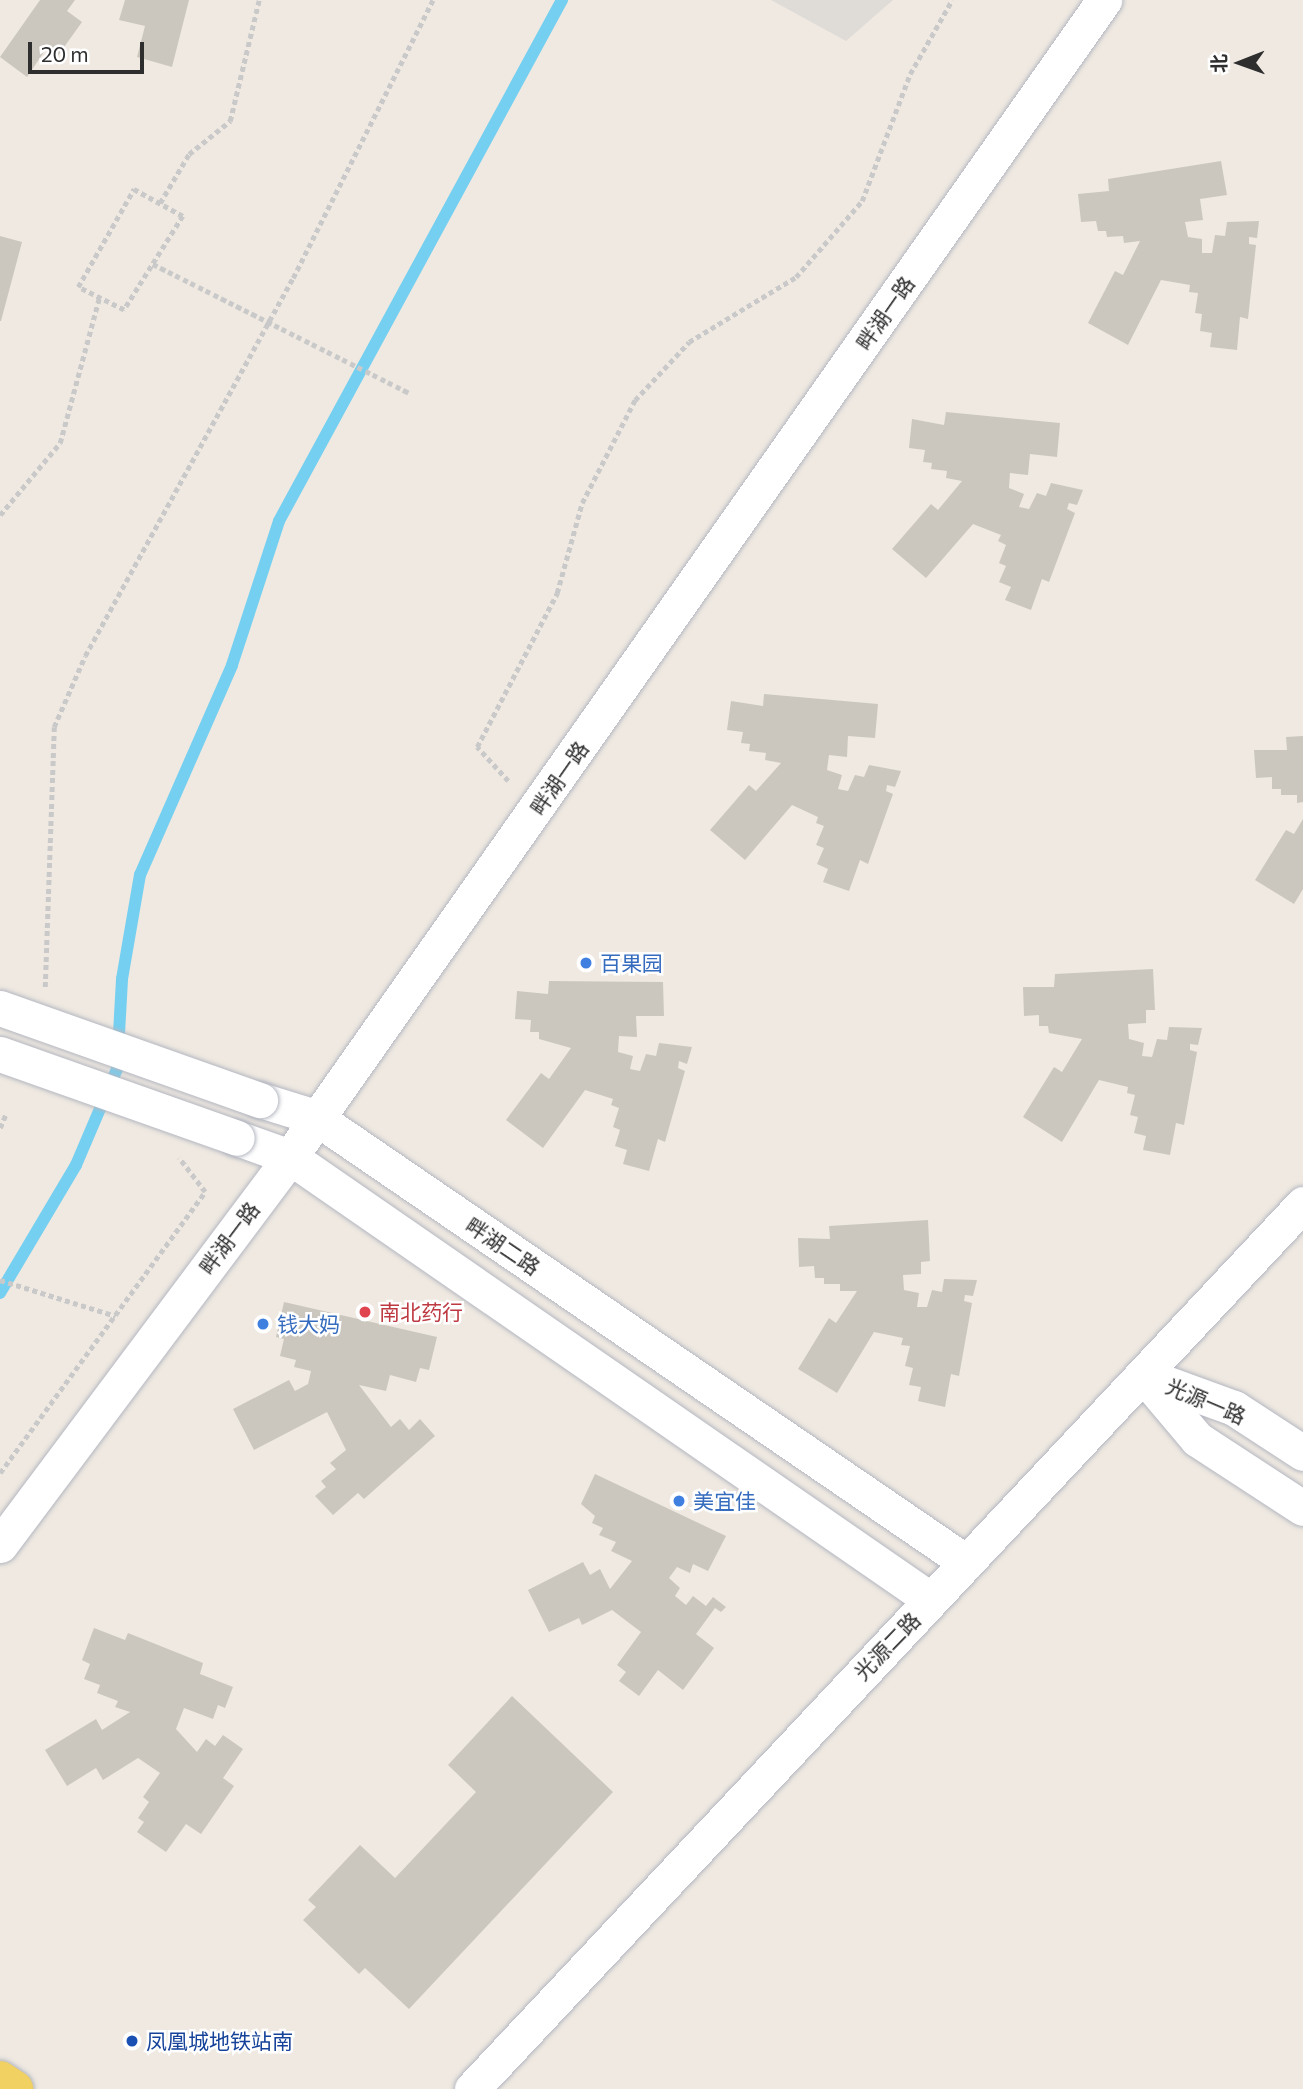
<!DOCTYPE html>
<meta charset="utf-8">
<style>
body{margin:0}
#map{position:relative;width:1303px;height:2089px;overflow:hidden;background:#efe9e1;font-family:Commissioner,"Noto Sans SC",sans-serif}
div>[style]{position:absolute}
.plaza>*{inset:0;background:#dfdcd8}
.stream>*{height:12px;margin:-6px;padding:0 6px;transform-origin:6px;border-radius:6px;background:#75cff0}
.building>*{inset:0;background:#cbc7bf}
.path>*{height:4.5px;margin-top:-2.25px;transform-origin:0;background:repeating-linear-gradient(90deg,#c9c9c9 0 5px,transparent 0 8.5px)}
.roads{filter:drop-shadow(0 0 2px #b4b7c1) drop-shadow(0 0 2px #b4b7c1)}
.minor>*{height:35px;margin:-17.5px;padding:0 17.5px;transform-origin:17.5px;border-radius:17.5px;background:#fff}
.primary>*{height:38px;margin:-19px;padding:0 19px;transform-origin:19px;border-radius:19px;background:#f2d163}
.path-bridge>*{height:4.5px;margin-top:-2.25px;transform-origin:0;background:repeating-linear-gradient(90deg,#c9c9c9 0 5px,transparent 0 8.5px)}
.bridges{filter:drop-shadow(0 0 2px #b4b7c1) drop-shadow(0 0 2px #b4b7c1)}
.minor-bridge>*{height:35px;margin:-17.5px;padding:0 17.5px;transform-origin:17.5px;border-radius:17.5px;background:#fff}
.dots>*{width:19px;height:19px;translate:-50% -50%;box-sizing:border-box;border:4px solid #fff;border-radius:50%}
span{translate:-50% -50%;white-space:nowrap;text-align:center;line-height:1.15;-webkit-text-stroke:5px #fff;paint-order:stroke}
.street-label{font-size:21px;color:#2e2e2e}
.shop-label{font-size:21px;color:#366cbe}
.left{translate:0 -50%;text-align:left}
.health-label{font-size:21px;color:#be3a42}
.transit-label{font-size:21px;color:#164399}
.north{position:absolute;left:1205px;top:28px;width:70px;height:70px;-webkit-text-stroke:5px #fff;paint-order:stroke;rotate:269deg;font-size:19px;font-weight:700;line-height:28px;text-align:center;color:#2e2e2e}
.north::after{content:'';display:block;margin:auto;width:24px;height:32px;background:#2e2e2e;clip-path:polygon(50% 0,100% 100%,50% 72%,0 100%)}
.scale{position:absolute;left:28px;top:42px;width:116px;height:32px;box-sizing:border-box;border:4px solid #2e2e2e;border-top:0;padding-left:9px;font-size:21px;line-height:24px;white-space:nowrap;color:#2e2e2e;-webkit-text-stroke:5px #fff;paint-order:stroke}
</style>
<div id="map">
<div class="plaza">
<div style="clip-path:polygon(771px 0,893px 0,846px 41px)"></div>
</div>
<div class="stream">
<div style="left:0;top:1293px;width:149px;rotate:-59.3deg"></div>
<div style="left:76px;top:1165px;width:104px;rotate:-66.9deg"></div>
<div style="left:117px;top:1069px;width:90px;rotate:-86.8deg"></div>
<div style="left:122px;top:979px;width:106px;rotate:-80.2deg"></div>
<div style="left:140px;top:875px;width:229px;rotate:-66.3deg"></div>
<div style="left:232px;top:665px;width:151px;rotate:-71.9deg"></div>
<div style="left:279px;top:521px;width:593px;rotate:-61.49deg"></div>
</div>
<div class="building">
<div style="clip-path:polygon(40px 0,75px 0,67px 11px,82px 22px,57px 57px,46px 49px,27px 77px,0 57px)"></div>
<div style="clip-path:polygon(125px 0,189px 0,172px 67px,137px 57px,145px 26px,119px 20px)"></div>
<div style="clip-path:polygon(1221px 161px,1227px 195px,1200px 199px,1203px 220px,1185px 222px,1188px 237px,1202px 239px,1202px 253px,1212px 253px,1215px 235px,1225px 236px,1227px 222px,1259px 221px,1257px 238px,1249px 237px,1249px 244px,1256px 245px,1248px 319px,1240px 317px,1237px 350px,1210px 347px,1212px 333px,1200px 331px,1202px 314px,1195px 313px,1198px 293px,1189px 292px,1190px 285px,1161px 280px,1128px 345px,1088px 323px,1115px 271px,1123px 275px,1140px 241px,1124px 243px,1123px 236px,1107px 237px,1106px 231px,1098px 231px,1096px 221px,1081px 222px,1078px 194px,1109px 191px,1108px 179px)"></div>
<div style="clip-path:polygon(0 236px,22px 242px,1px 321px,0 321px)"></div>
<div style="clip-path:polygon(946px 412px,1060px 423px,1057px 457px,1030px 454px,1028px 475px,1010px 473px,1009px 488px,1024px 494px,1019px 507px,1029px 509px,1037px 493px,1046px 496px,1051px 483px,1083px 490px,1077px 505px,1069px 503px,1067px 509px,1075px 513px,1049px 582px,1042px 579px,1031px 610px,1005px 600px,1011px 587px,999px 582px,1006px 566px,999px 563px,1006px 545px,998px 541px,1001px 535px,973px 524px,926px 578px,892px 549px,931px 504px,938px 510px,962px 481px,946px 478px,947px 471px,931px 469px,932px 463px,923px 462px,925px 450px,909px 448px,912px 419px,944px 425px)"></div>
<div style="clip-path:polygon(764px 694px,878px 704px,875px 738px,848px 736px,847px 757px,829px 755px,827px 770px,842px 775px,838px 789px,848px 791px,855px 775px,864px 777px,869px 765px,901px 771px,895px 787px,887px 785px,886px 791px,893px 794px,868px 864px,860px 860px,849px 891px,823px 882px,828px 869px,817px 864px,824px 848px,816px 845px,824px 826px,816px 823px,818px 817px,792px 805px,745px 860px,710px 830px,749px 785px,756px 791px,781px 763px,765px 760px,766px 753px,749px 751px,750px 744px,741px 743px,743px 732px,727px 730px,731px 701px,763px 706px)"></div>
<div style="clip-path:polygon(1303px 736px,1303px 802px,1297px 803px,1297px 795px,1281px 795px,1281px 789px,1272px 789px,1272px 777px,1256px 778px,1254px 750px,1287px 750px,1286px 737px)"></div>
<div style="clip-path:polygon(1303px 819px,1303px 889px,1294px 904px,1255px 880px,1286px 830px,1294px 834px)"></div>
<div style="clip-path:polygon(1153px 969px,1155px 1010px,1146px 1010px,1146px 1023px,1128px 1024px,1129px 1039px,1144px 1043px,1142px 1056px,1152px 1057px,1157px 1039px,1167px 1040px,1169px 1027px,1202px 1028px,1198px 1045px,1190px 1044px,1190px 1050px,1197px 1052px,1184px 1125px,1176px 1123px,1170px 1155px,1143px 1150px,1146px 1136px,1134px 1133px,1138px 1117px,1130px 1115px,1135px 1095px,1127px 1093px,1128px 1087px,1099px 1080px,1062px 1142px,1023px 1117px,1054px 1067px,1062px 1072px,1082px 1039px,1049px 1033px,1048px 1026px,1039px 1026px,1039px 1015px,1024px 1016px,1023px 987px,1054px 987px,1055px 974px)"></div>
<div style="clip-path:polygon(549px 981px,663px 982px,664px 1016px,636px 1016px,637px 1037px,619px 1036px,618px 1052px,633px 1056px,630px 1069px,640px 1071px,646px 1054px,656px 1056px,659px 1043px,692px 1047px,687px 1064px,679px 1061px,678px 1068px,685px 1071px,665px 1142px,658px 1139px,649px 1171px,623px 1164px,627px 1150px,615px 1146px,620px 1130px,613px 1127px,619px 1108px,611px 1105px,613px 1099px,585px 1090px,543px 1148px,506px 1120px,541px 1073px,549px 1079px,571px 1048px,539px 1039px,539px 1032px,530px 1032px,531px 1020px,515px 1019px,517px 991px,548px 994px)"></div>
<div style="clip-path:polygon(928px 1220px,930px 1261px,921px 1262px,921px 1274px,903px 1275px,904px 1290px,919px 1293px,917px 1307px,927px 1307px,932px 1290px,942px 1292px,944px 1279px,977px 1280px,973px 1296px,965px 1295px,964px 1301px,972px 1303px,959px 1376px,951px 1374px,945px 1407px,918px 1401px,921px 1387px,909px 1385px,913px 1368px,905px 1366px,910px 1346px,901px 1345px,903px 1338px,874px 1332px,837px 1393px,798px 1369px,829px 1318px,836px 1323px,857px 1291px,840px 1291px,840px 1284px,824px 1284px,824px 1278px,815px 1278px,814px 1266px,799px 1267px,798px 1238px,830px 1239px,829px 1226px)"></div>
<div style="clip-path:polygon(284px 1302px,437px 1337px,429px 1370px,420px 1368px,416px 1382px,390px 1375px,386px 1391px,359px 1385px,391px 1427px,400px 1419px,409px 1430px,420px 1419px,435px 1436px,364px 1499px,358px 1493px,333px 1515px,315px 1496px,326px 1487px,321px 1481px,336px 1469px,330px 1463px,346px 1450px,327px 1412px,254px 1450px,233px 1409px,289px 1380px,295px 1391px,308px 1384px,311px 1371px,294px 1367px,296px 1360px,280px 1356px,284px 1339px,276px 1337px)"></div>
<div style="clip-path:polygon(595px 1474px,726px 1536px,708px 1571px,693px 1564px,690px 1573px,677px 1567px,669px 1578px,680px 1588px,675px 1596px,686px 1605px,693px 1596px,706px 1606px,713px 1597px,726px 1607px,721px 1612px,715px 1608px,696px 1634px,714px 1648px,683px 1690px,658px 1670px,639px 1696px,619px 1681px,626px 1672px,617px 1665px,641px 1632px,612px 1610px,582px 1625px,579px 1618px,549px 1632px,528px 1590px,583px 1562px,590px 1575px,600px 1569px,610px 1589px,632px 1561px,611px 1551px,616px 1542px,599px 1535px,603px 1528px,592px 1523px,595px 1516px,581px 1504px)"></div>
<div style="clip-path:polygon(94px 1628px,125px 1640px,128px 1633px,203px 1663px,200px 1674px,233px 1687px,225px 1708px,218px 1705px,213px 1719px,184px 1708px,176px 1729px,197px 1752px,206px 1739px,215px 1746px,223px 1735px,243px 1749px,223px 1778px,234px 1786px,201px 1834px,186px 1824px,166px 1852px,137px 1832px,144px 1822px,138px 1818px,149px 1802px,143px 1797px,160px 1773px,138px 1758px,103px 1780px,96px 1768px,67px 1786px,45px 1750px,96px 1719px,102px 1730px,130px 1712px,115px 1707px,118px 1701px,97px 1693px,100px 1685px,84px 1679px,90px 1664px,82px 1660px)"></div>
<div style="clip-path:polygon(512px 1696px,613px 1792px,409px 2009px,365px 1968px,359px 1974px,303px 1920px,316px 1907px,308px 1900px,360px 1845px,395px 1878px,476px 1792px,448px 1765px)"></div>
</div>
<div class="path">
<div style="left:134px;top:189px;width:56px;rotate:28.9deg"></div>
<div style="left:183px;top:216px;width:111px;rotate:122.1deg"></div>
<div style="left:124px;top:310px;width:51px;rotate:-153.4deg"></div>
<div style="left:78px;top:287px;width:113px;rotate:-60.3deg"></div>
<div style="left:160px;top:203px;width:57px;rotate:-59.4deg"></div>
<div style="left:189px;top:154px;width:53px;rotate:-38.8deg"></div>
<div style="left:230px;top:121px;width:124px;rotate:-76.5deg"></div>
<div style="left:0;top:515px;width:94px;rotate:-50.2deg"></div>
<div style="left:60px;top:443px;width:150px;rotate:-74.9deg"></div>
<div style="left:508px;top:781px;width:46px;rotate:-132.4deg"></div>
<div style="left:477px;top:747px;width:174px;rotate:-62.5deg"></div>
<div style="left:557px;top:593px;width:93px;rotate:-74.5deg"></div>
<div style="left:582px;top:503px;width:116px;rotate:-62.8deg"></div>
<div style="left:635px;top:400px;width:79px;rotate:-47deg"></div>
<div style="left:689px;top:342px;width:125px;rotate:-31.3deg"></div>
<div style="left:796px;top:277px;width:101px;rotate:-49deg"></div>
<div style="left:862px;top:201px;width:136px;rotate:-69.3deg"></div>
<div style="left:910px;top:74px;width:85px;rotate:-60.4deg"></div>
<div style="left:45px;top:987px;width:260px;rotate:-88deg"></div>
<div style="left:54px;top:727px;width:77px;rotate:-66.4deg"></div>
<div style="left:85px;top:656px;width:431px;rotate:-61.2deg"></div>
<div style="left:293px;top:278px;width:311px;rotate:-63.3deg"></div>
<div style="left:0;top:1128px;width:15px;rotate:-67deg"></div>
<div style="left:0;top:1280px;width:121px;rotate:17.2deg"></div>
<div style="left:0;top:1473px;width:348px;rotate:-53.9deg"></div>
<div style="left:205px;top:1192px;width:43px;rotate:-127.4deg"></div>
</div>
<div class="roads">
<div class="minor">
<div style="left:260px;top:1100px;width:58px;rotate:17.2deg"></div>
<div style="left:315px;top:1117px;width:789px;rotate:34.36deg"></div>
<div style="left:237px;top:1138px;width:56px;rotate:19.7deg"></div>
<div style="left:290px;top:1157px;width:779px;rotate:34.65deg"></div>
<div style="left:1143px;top:1375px;width:84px;rotate:49.8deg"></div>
<div style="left:1197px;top:1439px;width:126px;rotate:33.1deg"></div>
<div style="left:1146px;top:1376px;width:94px;rotate:20deg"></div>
<div style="left:1234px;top:1408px;width:82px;rotate:33.1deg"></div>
<div style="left:0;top:1545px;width:484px;rotate:-53.2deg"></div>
<div style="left:290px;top:1157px;width:1415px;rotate:-54.87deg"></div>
<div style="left:472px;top:2089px;width:1214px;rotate:-46.8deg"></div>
</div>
<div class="primary">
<div style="left:0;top:2080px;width:17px;rotate:33deg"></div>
</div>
</div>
<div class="path-bridge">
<div style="left:153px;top:264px;width:287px;rotate:26.7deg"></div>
</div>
<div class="bridges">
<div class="minor-bridge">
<div style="left:0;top:1008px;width:276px;rotate:19.5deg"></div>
<div style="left:0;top:1054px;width:251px;rotate:19.5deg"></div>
</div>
</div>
<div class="dots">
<div style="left:586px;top:963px;background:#3f7fe0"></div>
<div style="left:365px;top:1312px;background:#e0444e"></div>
<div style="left:263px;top:1324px;background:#3f7fe0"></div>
<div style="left:679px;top:1501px;background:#3f7fe0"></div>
<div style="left:132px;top:2041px;background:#1a4fb4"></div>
</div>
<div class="street-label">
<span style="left:885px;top:313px;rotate:-55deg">畔湖一路</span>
<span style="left:559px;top:778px;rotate:-55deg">畔湖一路</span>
<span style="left:229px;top:1238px;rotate:-53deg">畔湖一路</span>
<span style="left:503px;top:1246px;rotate:34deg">畔湖二路</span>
<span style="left:1206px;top:1401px;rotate:23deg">光源一路</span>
<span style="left:887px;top:1646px;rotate:-46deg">光源二路</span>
</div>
<div class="shop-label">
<span class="left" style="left:600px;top:963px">百果园</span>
<span class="left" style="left:277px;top:1324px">钱大妈</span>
<span class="left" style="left:693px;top:1501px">美宜佳</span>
</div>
<div class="health-label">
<span class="left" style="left:379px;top:1312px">南北药行</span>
</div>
<div class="transit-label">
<span class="left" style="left:146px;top:2041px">凤凰城地铁站南</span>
</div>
<div class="north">北</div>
<div class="scale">20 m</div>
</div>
